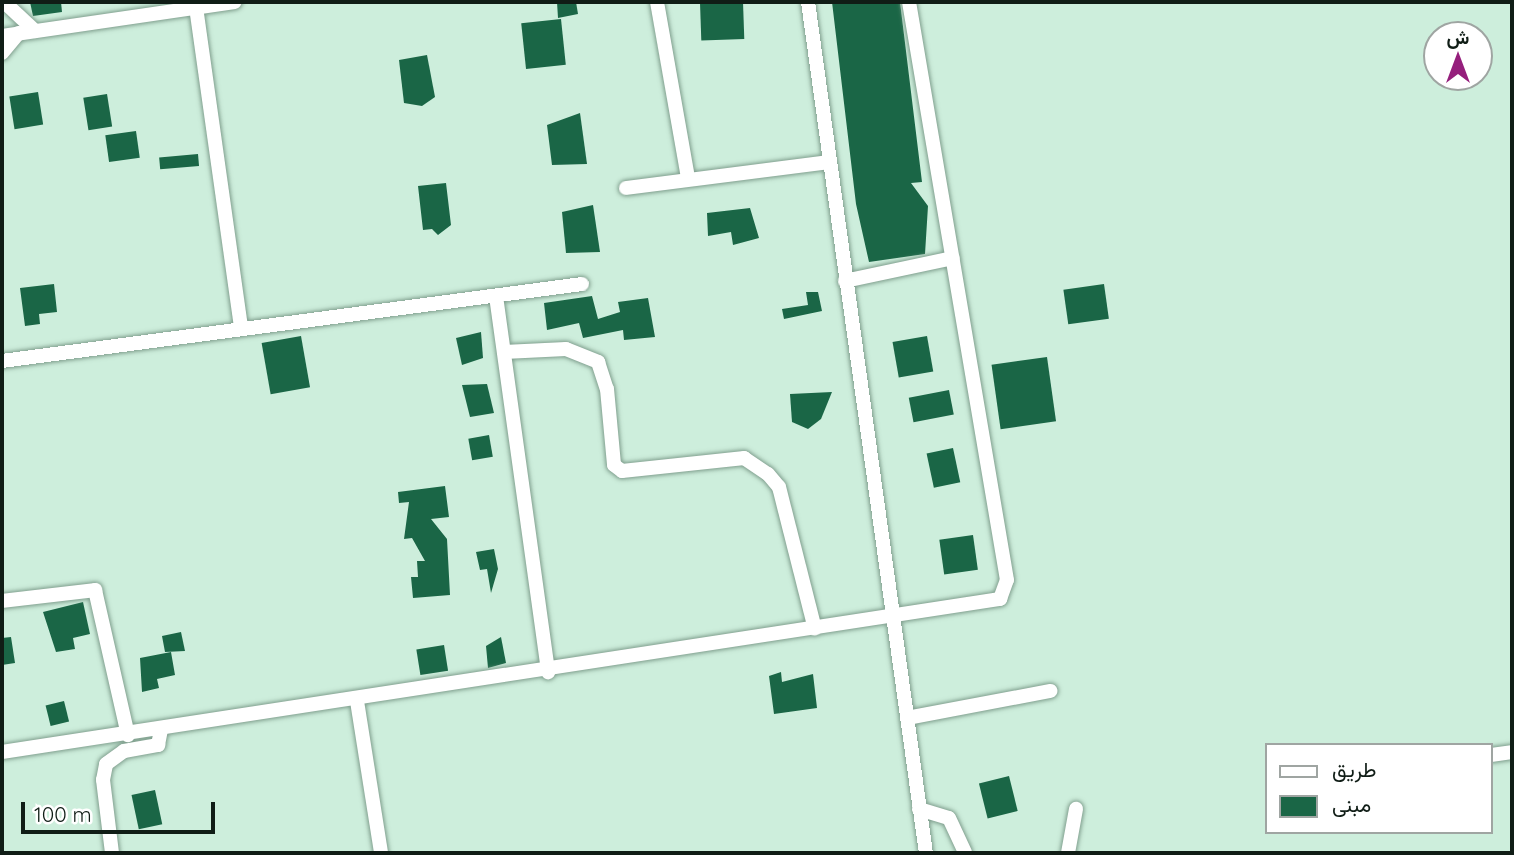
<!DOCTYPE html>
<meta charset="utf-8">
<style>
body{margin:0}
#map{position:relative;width:1514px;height:855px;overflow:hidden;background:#cdeedc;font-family:Quicksand,Vazirmatn,sans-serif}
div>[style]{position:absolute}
.building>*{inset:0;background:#1a6646;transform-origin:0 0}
.roads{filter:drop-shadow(0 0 2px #809f8e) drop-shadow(0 0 2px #809f8e)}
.minor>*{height:14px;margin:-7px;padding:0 7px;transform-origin:7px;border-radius:7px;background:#fff}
span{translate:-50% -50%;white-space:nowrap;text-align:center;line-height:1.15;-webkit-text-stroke:7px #fff;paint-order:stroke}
.frame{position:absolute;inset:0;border:4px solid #101d16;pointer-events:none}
.legend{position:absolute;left:1265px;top:743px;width:228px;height:91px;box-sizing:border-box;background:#fff;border:2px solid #9fa5a2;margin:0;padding:9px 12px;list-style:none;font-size:21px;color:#101d16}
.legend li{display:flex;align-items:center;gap:14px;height:35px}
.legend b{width:35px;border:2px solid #9fa5a2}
.north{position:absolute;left:1423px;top:21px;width:70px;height:70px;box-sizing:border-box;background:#fff;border:2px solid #9fa5a2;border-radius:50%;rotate:0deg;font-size:19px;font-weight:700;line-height:28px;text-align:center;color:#101d16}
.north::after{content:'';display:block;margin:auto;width:24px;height:32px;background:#951f7c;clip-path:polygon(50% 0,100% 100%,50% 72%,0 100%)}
.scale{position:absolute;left:21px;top:802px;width:194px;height:32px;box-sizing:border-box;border:4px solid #101d16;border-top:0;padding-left:9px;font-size:21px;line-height:24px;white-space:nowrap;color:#101d16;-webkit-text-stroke:5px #fff;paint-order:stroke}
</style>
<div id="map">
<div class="building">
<div style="clip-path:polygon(30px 2px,61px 2px,62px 12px,33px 16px)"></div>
<div style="clip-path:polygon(557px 2px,576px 2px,578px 14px,558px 18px)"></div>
<div style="left:743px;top:2px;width:37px;height:43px;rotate:88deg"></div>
<div style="clip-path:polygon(832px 2px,900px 2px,922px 182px,911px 183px,928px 206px,925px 254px,869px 262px,856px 204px)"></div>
<div style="left:561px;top:19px;width:46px;height:40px;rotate:84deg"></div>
<div style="clip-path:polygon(427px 55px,435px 97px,422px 106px,404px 103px,399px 60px)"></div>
<div style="left:38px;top:92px;width:33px;height:29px;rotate:81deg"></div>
<div style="left:107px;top:94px;width:33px;height:24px;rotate:81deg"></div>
<div style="clip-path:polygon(580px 113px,587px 164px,552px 165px,547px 125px)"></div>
<div style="left:136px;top:131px;width:27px;height:31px;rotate:82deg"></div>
<div style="left:198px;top:154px;width:12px;height:39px;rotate:85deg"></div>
<div style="clip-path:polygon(446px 183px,451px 225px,438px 235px,432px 229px,423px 230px,418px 186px)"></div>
<div style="clip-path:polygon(593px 205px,600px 252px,566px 253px,562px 212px)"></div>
<div style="clip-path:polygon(750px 208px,759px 238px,733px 245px,731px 232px,708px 236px,707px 213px)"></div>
<div style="clip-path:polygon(54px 284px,57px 312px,39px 314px,40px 324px,25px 326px,20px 288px)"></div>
<div style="left:1104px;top:284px;width:35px;height:41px;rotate:82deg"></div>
<div style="clip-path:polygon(806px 292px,818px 292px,822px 311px,784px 319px,782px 309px,808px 305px)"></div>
<div style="clip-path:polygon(592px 296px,598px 319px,620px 312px,618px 302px,648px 298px,655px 337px,624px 340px,623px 330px,583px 338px,579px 323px,547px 330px,544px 303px)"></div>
<div style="clip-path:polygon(481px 332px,483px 358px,462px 365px,456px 338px)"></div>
<div style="left:301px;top:336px;width:52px;height:40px;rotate:80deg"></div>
<div style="left:927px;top:336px;width:36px;height:35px;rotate:80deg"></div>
<div style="left:1047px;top:357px;width:65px;height:56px;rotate:82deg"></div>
<div style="clip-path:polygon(487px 384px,494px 413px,470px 417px,462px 385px)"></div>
<div style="left:949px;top:390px;width:25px;height:41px;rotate:79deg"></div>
<div style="clip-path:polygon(832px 392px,821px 419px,808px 429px,792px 422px,790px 394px)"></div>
<div style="left:489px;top:435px;width:22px;height:21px;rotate:80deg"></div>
<div style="left:953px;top:448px;width:35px;height:27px;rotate:78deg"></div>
<div style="clip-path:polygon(445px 486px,449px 517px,431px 519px,447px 539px,450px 595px,413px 598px,411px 577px,418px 577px,417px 561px,425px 561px,412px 538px,404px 539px,409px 502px,399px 503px,398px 492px)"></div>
<div style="left:973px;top:535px;width:35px;height:34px;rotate:82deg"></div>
<div style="clip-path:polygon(494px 549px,498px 569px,491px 593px,487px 569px,480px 570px,476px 552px)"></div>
<div style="clip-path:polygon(83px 602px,90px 634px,73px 638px,75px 649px,56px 652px,43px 612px)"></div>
<div style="clip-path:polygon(181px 632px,185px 651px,165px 652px,162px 636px)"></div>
<div style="clip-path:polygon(11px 637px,15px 663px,2px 665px,2px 638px)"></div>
<div style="clip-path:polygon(501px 637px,506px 663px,488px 668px,486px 646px)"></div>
<div style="left:444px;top:645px;width:26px;height:28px;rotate:81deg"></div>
<div style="clip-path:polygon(171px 652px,175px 675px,157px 679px,159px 688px,142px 692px,140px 658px)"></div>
<div style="clip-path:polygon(781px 672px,782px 682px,813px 674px,817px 708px,774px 714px,769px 676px)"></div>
<div style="left:64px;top:701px;width:21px;height:19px;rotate:76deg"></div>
<div style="left:1009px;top:776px;width:36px;height:31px;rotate:76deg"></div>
<div style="left:155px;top:790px;width:35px;height:24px;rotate:78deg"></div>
</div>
<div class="roads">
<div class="minor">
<div style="left:4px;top:2px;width:42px;rotate:43.1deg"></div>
<div style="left:657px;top:2px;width:179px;rotate:80deg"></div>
<div style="left:808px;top:2px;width:859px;rotate:82.11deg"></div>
<div style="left:196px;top:7px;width:322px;rotate:82deg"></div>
<div style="left:2px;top:36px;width:235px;rotate:-8.3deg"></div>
<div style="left:2px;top:53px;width:26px;rotate:-50deg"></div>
<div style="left:626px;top:188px;width:204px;rotate:-7.3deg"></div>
<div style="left:845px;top:281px;width:110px;rotate:-12deg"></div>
<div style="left:496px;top:296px;width:380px;rotate:82.1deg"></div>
<div style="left:504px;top:352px;width:62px;rotate:-2.8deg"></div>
<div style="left:566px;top:349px;width:35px;rotate:22deg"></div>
<div style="left:598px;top:362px;width:28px;rotate:72deg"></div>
<div style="left:607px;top:389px;width:76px;rotate:84.7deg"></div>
<div style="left:614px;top:465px;width:10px;rotate:37deg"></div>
<div style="left:622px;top:471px;width:123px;rotate:-6.1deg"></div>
<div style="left:744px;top:458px;width:29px;rotate:34deg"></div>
<div style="left:768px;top:474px;width:17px;rotate:50deg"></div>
<div style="left:779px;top:487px;width:146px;rotate:75.8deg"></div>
<div style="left:2px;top:361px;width:585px;rotate:-7.56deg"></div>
<div style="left:2px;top:601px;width:94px;rotate:-6.7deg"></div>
<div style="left:95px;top:590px;width:149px;rotate:77.2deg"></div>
<div style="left:357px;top:701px;width:154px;rotate:81deg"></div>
<div style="left:907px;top:718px;width:146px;rotate:-10.7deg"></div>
<div style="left:2px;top:752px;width:1010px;rotate:-8.72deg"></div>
<div style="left:1000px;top:599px;width:20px;rotate:-70deg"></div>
<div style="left:1007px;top:580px;width:586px;rotate:-99.62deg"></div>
<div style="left:1491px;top:755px;width:21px;rotate:-8deg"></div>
<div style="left:919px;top:809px;width:31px;rotate:17deg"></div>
<div style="left:949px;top:818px;width:38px;rotate:65deg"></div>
<div style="left:112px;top:853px;width:74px;rotate:-97deg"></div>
<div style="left:103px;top:780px;width:16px;rotate:-79deg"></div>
<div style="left:106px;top:764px;width:22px;rotate:-36deg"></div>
<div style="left:124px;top:751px;width:35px;rotate:-10deg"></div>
<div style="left:158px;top:745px;width:15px;rotate:-79deg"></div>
<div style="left:1068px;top:853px;width:45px;rotate:-79.7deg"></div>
</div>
</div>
<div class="frame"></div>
<ul class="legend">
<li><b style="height:9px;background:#fff"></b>طريق</li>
<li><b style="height:19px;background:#1a6646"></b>مبنى</li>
</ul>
<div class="north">ش</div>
<div class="scale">100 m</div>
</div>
